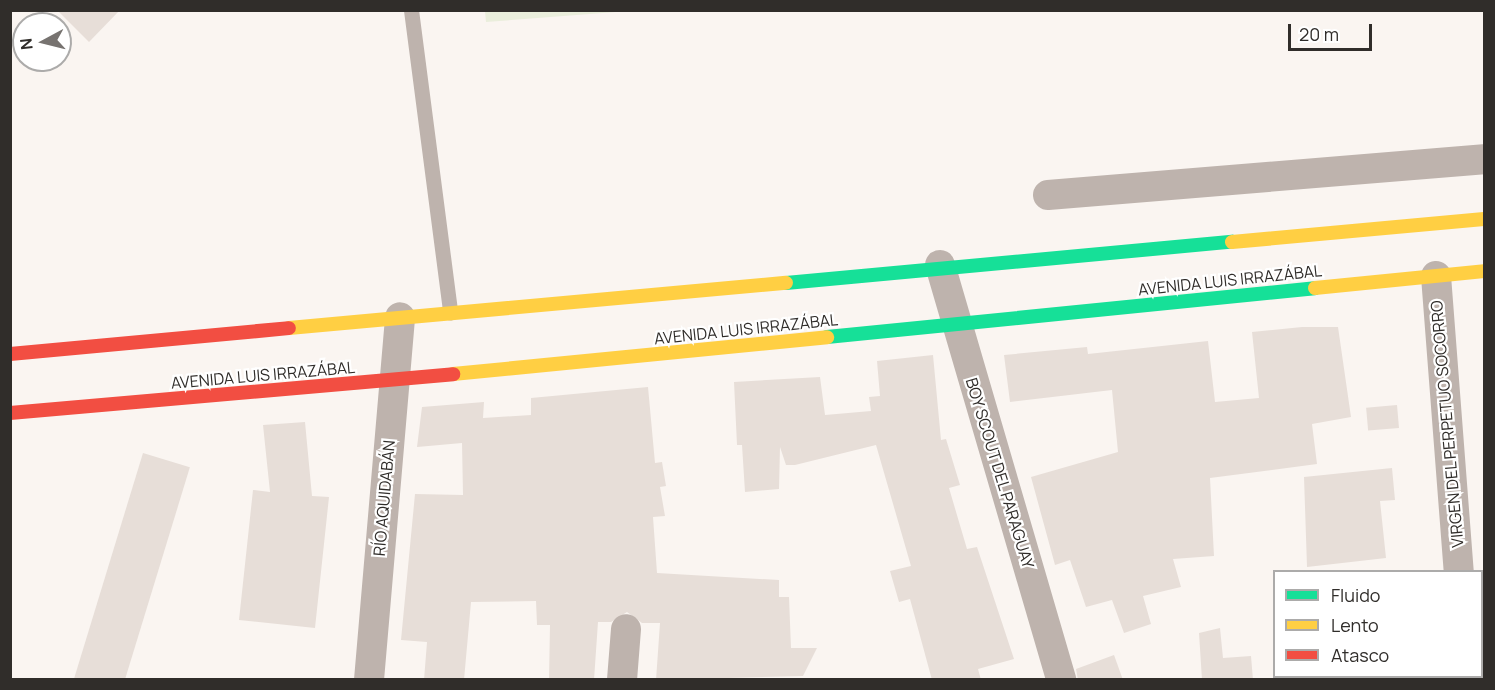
<!DOCTYPE html>
<meta charset="utf-8">
<style>
body{margin:0}
#map{position:relative;width:1495px;height:690px;overflow:hidden;background:#faf5f1;font-family:Manrope,sans-serif}
div>[style]{position:absolute}
.green>*{inset:0;background:#eaeedc}
.building>*{inset:0;background:#e7ded8;transform-origin:0 0}
.lane>*{height:15px;margin:-7.5px;padding:0 7.5px;transform-origin:7.5px;border-radius:7.5px;background:#beb3ad}
.street>*{height:30px;margin:-15px;padding:0 15px;transform-origin:15px;border-radius:15px;background:#beb3ad}
.fast>*{height:14px;margin:-7px;padding:0 7px;transform-origin:7px;border-radius:7px;background:#16e098}
.slow>*{height:14px;margin:-7px;padding:0 7px;transform-origin:7px;border-radius:7px;background:#ffcf43}
.jam>*{height:14px;margin:-7px;padding:0 7px;transform-origin:7px;border-radius:7px;background:#f24e42}
span{translate:-50% -50%;white-space:nowrap;text-align:center;line-height:1.15;-webkit-text-stroke:4.5px #fff;paint-order:stroke}
.street-label{font-size:16px;color:#302d2a}
.frame{position:absolute;inset:0;border:12px solid #302d2a;pointer-events:none}
.legend{position:absolute;left:1273px;top:570px;width:210px;height:108px;box-sizing:border-box;background:#fff;border:2px solid #acabaa;margin:0;padding:8px 10px;list-style:none;font-size:18px;color:#302d2a}
.legend li{display:flex;align-items:center;gap:12px;height:30px}
.legend b{width:30px;border:2px solid #acabaa}
.north{position:absolute;left:12px;top:12px;width:60px;height:60px;box-sizing:border-box;background:#fff;border:2px solid #acabaa;border-radius:50%;rotate:263deg;font-size:16px;font-weight:700;line-height:24px;text-align:center;color:#302d2a}
.north::after{content:'';display:block;margin:auto;width:21px;height:27px;background:#777370;clip-path:polygon(50% 0,100% 100%,50% 72%,0 100%)}
.scale{position:absolute;left:1288px;top:24px;width:84px;height:27px;box-sizing:border-box;border:3px solid #302d2a;border-top:0;padding-left:8px;font-size:18px;line-height:21px;white-space:nowrap;color:#302d2a;-webkit-text-stroke:4px #fff;paint-order:stroke}
</style>
<div id="map">
<div class="green">
<div style="clip-path:polygon(485px 11px,485px 10px,629px 11px,486px 22px)"></div>
</div>
<div class="building">
<div style="clip-path:polygon(57px 10px,120px 10px,89px 42px)"></div>
<div style="clip-path:polygon(1302px 327px,1338px 327px,1351px 417px,1312px 424px,1317px 464px,1210px 478px,1214px 556px,1173px 559px,1181px 587px,1143px 596px,1151px 624px,1124px 633px,1112px 600px,1086px 607px,1070px 560px,1055px 565px,1031px 477px,1118px 452px,1112px 390px,1010px 402px,1004px 355px,1087px 347px,1088px 354px,1208px 341px,1215px 402px,1259px 398px,1252px 332px)"></div>
<div style="clip-path:polygon(933px 355px,941px 440px,946px 439px,960px 485px,949px 488px,967px 549px,977px 547px,1014px 659px,978px 669px,981px 680px,932px 680px,910px 599px,899px 602px,890px 571px,911px 566px,876px 445px,795px 465px,786px 465px,780px 447px,779px 489px,745px 492px,742px 445px,737px 445px,734px 382px,820px 377px,825px 415px,871px 411px,869px 397px,880px 396px,877px 361px)"></div>
<div style="clip-path:polygon(648px 387px,655px 463px,662px 462px,666px 486px,660px 487px,665px 516px,653px 517px,657px 573px,779px 580px,779px 597px,789px 597px,791px 648px,817px 648px,803px 676px,656px 680px,660px 623px,642px 623px,627px 612px,611px 622px,598px 622px,594px 680px,549px 680px,550px 625px,537px 625px,536px 601px,471px 602px,464px 680px,424px 680px,427px 642px,401px 640px,415px 494px,463px 495px,462px 443px,417px 447px,422px 407px,484px 402px,483px 418px,531px 415px,531px 398px)"></div>
<div style="left:1397px;top:405px;width:23px;height:31px;rotate:85deg"></div>
<div style="clip-path:polygon(305px 422px,312px 496px,329px 497px,315px 628px,239px 620px,253px 490px,270px 492px,263px 425px)"></div>
<div style="left:143px;top:453px;width:49px;height:237px;rotate:17deg"></div>
<div style="clip-path:polygon(1392px 468px,1395px 500px,1380px 501px,1386px 558px,1307px 567px,1304px 477px)"></div>
<div style="clip-path:polygon(1220px 628px,1223px 658px,1251px 656px,1253px 680px,1202px 680px,1199px 633px)"></div>
<div style="clip-path:polygon(1114px 655px,1123px 680px,1078px 680px,1076px 669px)"></div>
</div>
<div class="lane">
<div style="left:411px;top:10px;width:305px;rotate:82.6deg"></div>
</div>
<div class="street">
<div style="left:1048px;top:195px;width:437px;rotate:-4.7deg"></div>
<div style="left:940px;top:265px;width:432px;rotate:73.7deg"></div>
<div style="left:1436px;top:276px;width:297px;rotate:85.6deg"></div>
<div style="left:1467px;top:676px;width:4px;rotate:90deg"></div>
<div style="left:369px;top:680px;width:364px;rotate:-85.1deg"></div>
<div style="left:622px;top:680px;width:51px;rotate:-85.5deg"></div>
</div>
<div class="fast">
<div style="left:786px;top:283px;width:448px;rotate:-5.3deg"></div>
<div style="left:827px;top:337px;width:490px;rotate:-5.7deg"></div>
</div>
<div class="slow">
<div style="left:1232px;top:242px;width:253px;rotate:-5.2deg"></div>
<div style="left:1315px;top:288px;width:170px;rotate:-5.7deg"></div>
<div style="left:289px;top:328px;width:499px;rotate:-5.2deg"></div>
<div style="left:453px;top:374px;width:376px;rotate:-5.6deg"></div>
</div>
<div class="jam">
<div style="left:10px;top:354px;width:280px;rotate:-5.3deg"></div>
<div style="left:10px;top:413px;width:445px;rotate:-5deg"></div>
</div>
<div class="street-label">
<span style="left:1230px;top:280px;rotate:-6deg">AVENIDA LUIS IRRAZÁBAL</span>
<span style="left:746px;top:329px;rotate:-6deg">AVENIDA LUIS IRRAZÁBAL</span>
<span style="left:263px;top:375px;rotate:-5deg">AVENIDA LUIS IRRAZÁBAL</span>
<span style="left:1447px;top:424px;rotate:-95deg">VIRGEN DEL PERPETUO SOCORRO</span>
<span style="left:1000px;top:473px;rotate:73deg">BOY SCOUT DEL PARAGUAY</span>
<span style="left:384px;top:498px;rotate:-85deg">RÍO AQUIDABÁN</span>
</div>
<div class="frame"></div>
<ul class="legend">
<li><b style="height:8px;background:#16e098"></b>Fluido</li>
<li><b style="height:8px;background:#ffcf43"></b>Lento</li>
<li><b style="height:8px;background:#f24e42"></b>Atasco</li>
</ul>
<div class="north">N</div>
<div class="scale">20 m</div>
</div>
